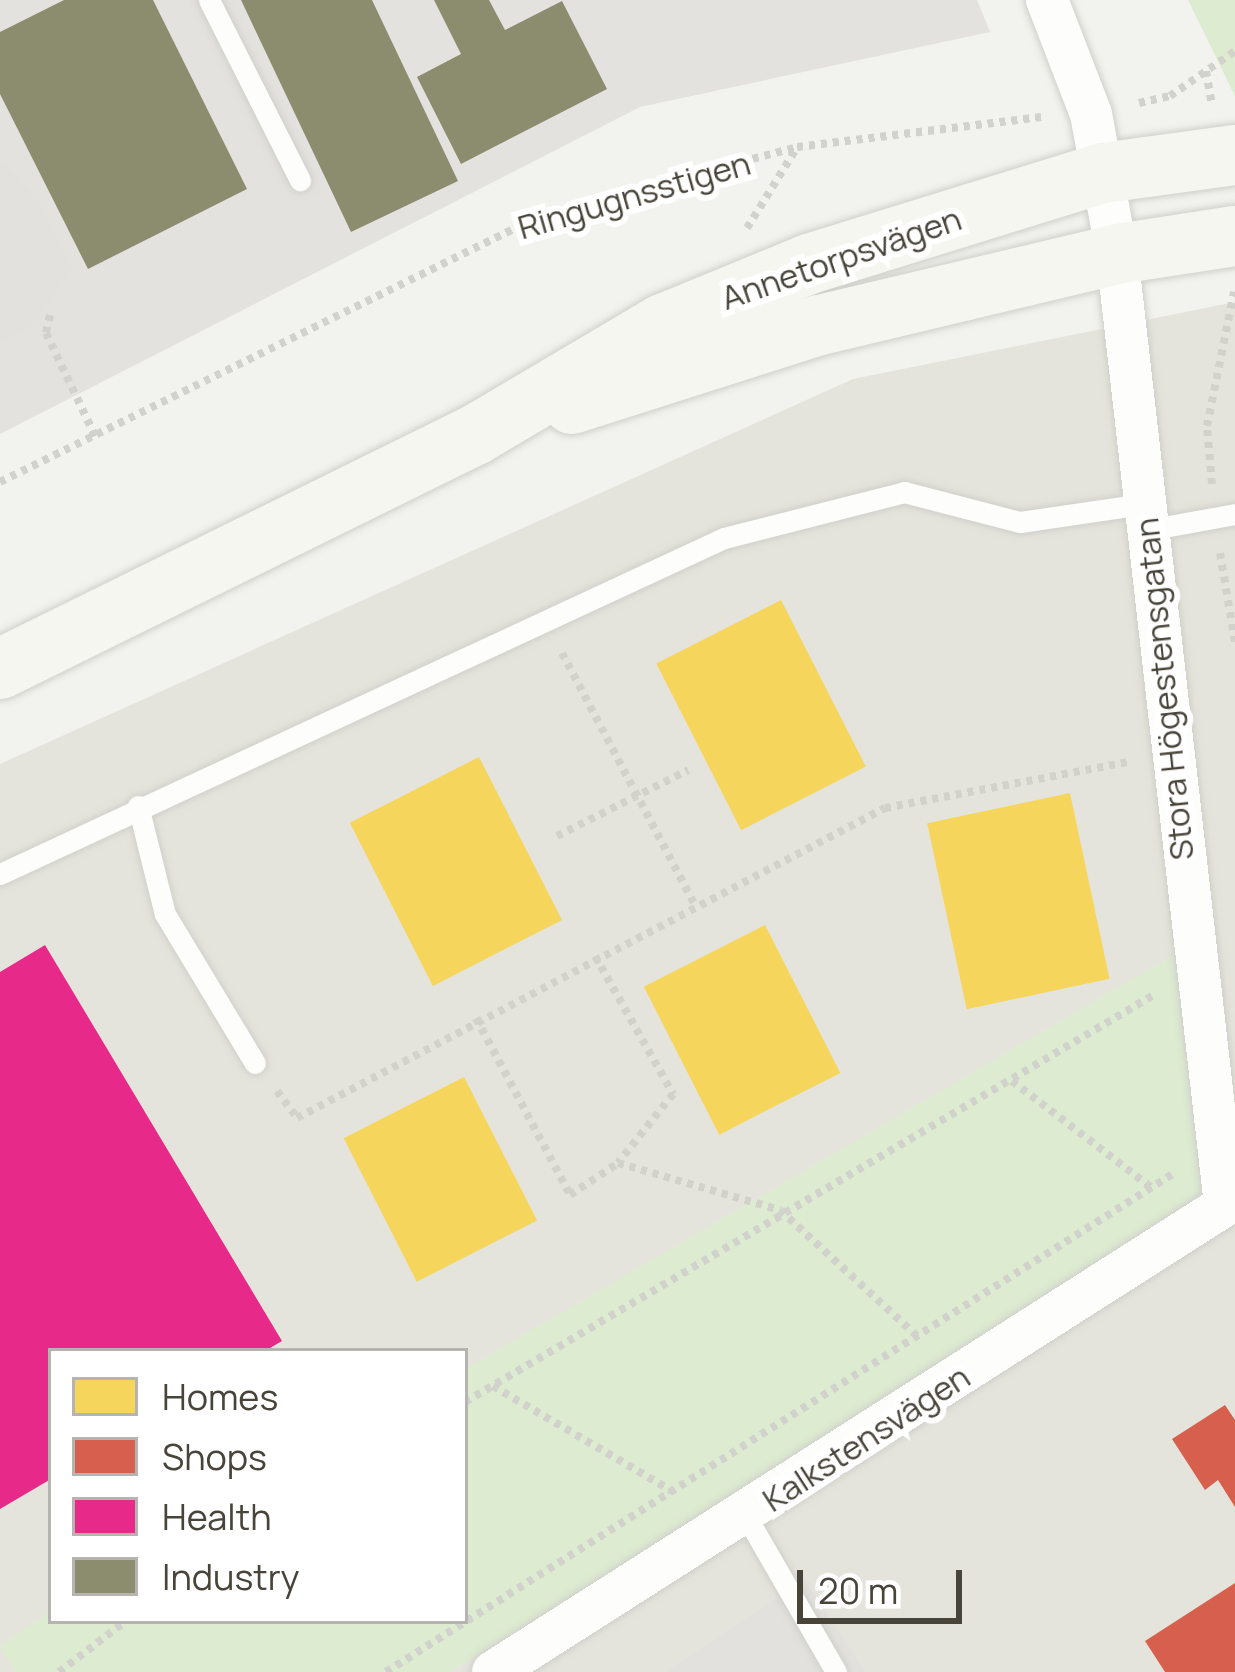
<!DOCTYPE html>
<meta charset="utf-8">
<style>
body{margin:0}
#map{position:relative;width:1235px;height:1672px;overflow:hidden;background:#f2f2ee;font-family:Manrope,sans-serif}
div>[style]{position:absolute}
.residential>*{inset:0;background:#e5e4dc}
.industrial>*{inset:0;background:#e4e2de}
.green>*{inset:0;background:#ddebd0}
.parking>*{inset:0;background:#e2e1dd}
.homes>*{inset:0;background:#f6d55c;transform-origin:0 0}
.shops>*{inset:0;background:#d6604d}
.health>*{inset:0;background:#e7298a}
.industry>*{inset:0;background:#8c8c6e}
.path>*{height:8px;margin-top:-4px;transform-origin:0;background:repeating-linear-gradient(90deg,#d2d2cc 0 6px,transparent 0 12px)}
.roads{filter:drop-shadow(0 0 3px #d0d0cb) drop-shadow(0 0 3px #d0d0cb)}
.service>*{height:21px;margin:-10.5px;padding:0 10.5px;transform-origin:10.5px;border-radius:10.5px;background:#fdfdfc}
.minor>*{height:42px;margin:-21px;padding:0 21px;transform-origin:21px;border-radius:21px;background:#fdfdfc}
.secondary>*{height:60px;margin:-30px;padding:0 30px;transform-origin:30px;border-radius:30px;background:#f6f6f1}
span{translate:-50% -50%;white-space:nowrap;text-align:center;line-height:1.15;-webkit-text-stroke:12px #fff;paint-order:stroke}
.street-label{font-size:33px;color:#48443a}
.legend{position:absolute;left:48px;top:1348px;width:420px;height:276px;box-sizing:border-box;background:#fff;border:3px solid #b6b4b0;margin:0;padding:15px 21px;list-style:none;font-size:36px;color:#48443a}
.legend li{display:flex;align-items:center;gap:24px;height:60px}
.legend b{width:60px;border:3px solid #b6b4b0}
.scale{position:absolute;left:797px;top:1570px;width:165px;height:54px;box-sizing:border-box;border:6px solid #48443a;border-top:0;padding-left:15px;font-size:36px;line-height:42px;white-space:nowrap;color:#48443a;-webkit-text-stroke:9px #fff;paint-order:stroke}
</style>
<div id="map">
<div class="residential">
<div style="clip-path:polygon(evenodd,1235px 302px,1235px 1672px,0 1672px,0 764px,853px 379px,1235px 302px,51px 1351px,465px 1351px,465px 1621px,51px 1621px,51px 1351px)"></div>
</div>
<div class="industrial">
<div style="clip-path:polygon(0 0,977px 0,990px 32px,640px 107px,0 434px)"></div>
</div>
<div class="green">
<div style="clip-path:polygon(1188px 0,1235px 0,1235px 96px)"></div>
<div style="clip-path:polygon(1175px 954px,1202px 1193px,738px 1497px,450px 1672px,16px 1672px,0 1646px,51px 1611px,51px 1621px,465px 1621px,465px 1369px)"></div>
</div>
<div class="parking">
<div style="clip-path:polygon(0 161px,41px 204px,72px 269px,35px 323px,0 341px)"></div>
<div style="clip-path:polygon(805px 1579px,866px 1672px,665px 1672px,752px 1615px)"></div>
</div>
<div class="homes">
<div style="left:781px;top:600px;width:187px;height:140px;rotate:63deg"></div>
<div style="left:479px;top:757px;width:183px;height:145px;rotate:63deg"></div>
<div style="left:1070px;top:793px;width:190px;height:146px;rotate:78deg"></div>
<div style="left:765px;top:925px;width:166px;height:136px;rotate:63deg"></div>
<div style="left:464px;top:1077px;width:161px;height:135px;rotate:63deg"></div>
</div>
<div class="shops">
<div style="clip-path:polygon(1225px 1405px,1235px 1420px,1235px 1507px,1218px 1480px,1205px 1490px,1172px 1439px)"></div>
<div style="clip-path:polygon(1235px 1583px,1235px 1672px,1165px 1672px,1145px 1641px)"></div>
</div>
<div class="health">
<div style="clip-path:polygon(45px 945px,282px 1341px,265px 1351px,51px 1351px,51px 1479px,0 1509px,0 972px)"></div>
</div>
<div class="industry">
<div style="clip-path:polygon(64px 0,153px 0,247px 189px,88px 269px,0 94px,0 32px)"></div>
<div style="clip-path:polygon(241px 0,372px 0,458px 181px,351px 232px)"></div>
<div style="clip-path:polygon(434px 0,489px 0,505px 30px,562px 1px,607px 89px,461px 164px,417px 77px,461px 54px)"></div>
</div>
<div class="path">
<div style="left:1206px;top:71px;width:35px;rotate:80deg"></div>
<div style="left:1139px;top:103px;width:32px;rotate:-13deg"></div>
<div style="left:1170px;top:96px;width:79px;rotate:-34.7deg"></div>
<div style="left:747px;top:228px;width:93px;rotate:-58.2deg"></div>
<div style="left:50px;top:315px;width:18px;rotate:103deg"></div>
<div style="left:46px;top:333px;width:116px;rotate:64.5deg"></div>
<div style="left:0;top:482px;width:606px;rotate:-26.23deg"></div>
<div style="left:544px;top:214px;width:262px;rotate:-14.8deg"></div>
<div style="left:797px;top:147px;width:246px;rotate:-7deg"></div>
<div style="left:1212px;top:484px;width:58px;rotate:-94.9deg"></div>
<div style="left:1207px;top:426px;width:137px;rotate:-78.6deg"></div>
<div style="left:1220px;top:553px;width:90px;rotate:80.4deg"></div>
<div style="left:562px;top:653px;width:283px;rotate:62.2deg"></div>
<div style="left:557px;top:836px;width:147px;rotate:-26.7deg"></div>
<div style="left:595px;top:956px;width:159px;rotate:60.5deg"></div>
<div style="left:673px;top:1094px;width:88px;rotate:128.6deg"></div>
<div style="left:476px;top:1018px;width:200px;rotate:62deg"></div>
<div style="left:570px;top:1195px;width:58px;rotate:-33.7deg"></div>
<div style="left:618px;top:1163px;width:169px;rotate:16.2deg"></div>
<div style="left:780px;top:1210px;width:186px;rotate:42.6deg"></div>
<div style="left:1012px;top:1081px;width:176px;rotate:37.4deg"></div>
<div style="left:277px;top:1091px;width:34px;rotate:53deg"></div>
<div style="left:297px;top:1118px;width:665px;rotate:-27.8deg"></div>
<div style="left:885px;top:808px;width:247px;rotate:-10.7deg"></div>
<div style="left:493px;top:1386px;width:208px;rotate:30.4deg"></div>
<div style="left:465px;top:1402px;width:798px;rotate:-30.58deg"></div>
<div style="left:59px;top:1672px;width:84px;rotate:-37.3deg"></div>
<div style="left:386px;top:1672px;width:935px;rotate:-32.33deg"></div>
</div>
<div class="roads">
<div class="service">
<div style="left:209px;top:0;width:202px;rotate:63.2deg"></div>
<div style="left:1147px;top:530px;width:89px;rotate:-10.3deg"></div>
<div style="left:138px;top:806px;width:111px;rotate:76deg"></div>
<div style="left:165px;top:914px;width:174px;rotate:58.9deg"></div>
<div style="left:0;top:874px;width:798px;rotate:-24.9deg"></div>
<div style="left:724px;top:538px;width:186px;rotate:-14.3deg"></div>
<div style="left:904px;top:492px;width:120px;rotate:14.5deg"></div>
<div style="left:1020px;top:522px;width:125px;rotate:-8.3deg"></div>
<div style="left:746px;top:1516px;width:180px;rotate:60deg"></div>
</div>
<div class="minor">
<div style="left:1047px;top:0;width:122px;rotate:68.9deg"></div>
<div style="left:1091px;top:114px;width:142px;rotate:79.5deg"></div>
<div style="left:1117px;top:254px;width:957px;rotate:83.52deg"></div>
<div style="left:493px;top:1672px;width:880px;rotate:-32.52deg"></div>
</div>
<div class="secondary">
<div style="left:572px;top:404px;width:260px;rotate:-17.7deg"></div>
<div style="left:820px;top:325px;width:305px;rotate:-13.4deg"></div>
<div style="left:1117px;top:254px;width:119px;rotate:-8.7deg"></div>
<div style="left:0;top:669px;width:530px;rotate:-26.23deg"></div>
<div style="left:475px;top:435px;width:218px;rotate:-30.6deg"></div>
<div style="left:663px;top:324px;width:158px;rotate:-22.3deg"></div>
<div style="left:809px;top:264px;width:308px;rotate:-17.2deg"></div>
<div style="left:1103px;top:173px;width:133px;rotate:-7.8deg"></div>
</div>
</div>
<div class="street-label">
<span style="left:634px;top:195px;rotate:-16deg">Ringugnsstigen</span>
<span style="left:841px;top:258px;rotate:-19deg">Annetorpsvägen</span>
<span style="left:1164px;top:689px;rotate:-96deg">Stora Högestensgatan</span>
<span style="left:866px;top:1438px;rotate:-33deg">Kalkstensvägen</span>
</div>
<ul class="legend">
<li><b style="height:33px;background:#f6d55c"></b>Homes</li>
<li><b style="height:33px;background:#d6604d"></b>Shops</li>
<li><b style="height:33px;background:#e7298a"></b>Health</li>
<li><b style="height:33px;background:#8c8c6e"></b>Industry</li>
</ul>
<div class="scale">20 m</div>
</div>
